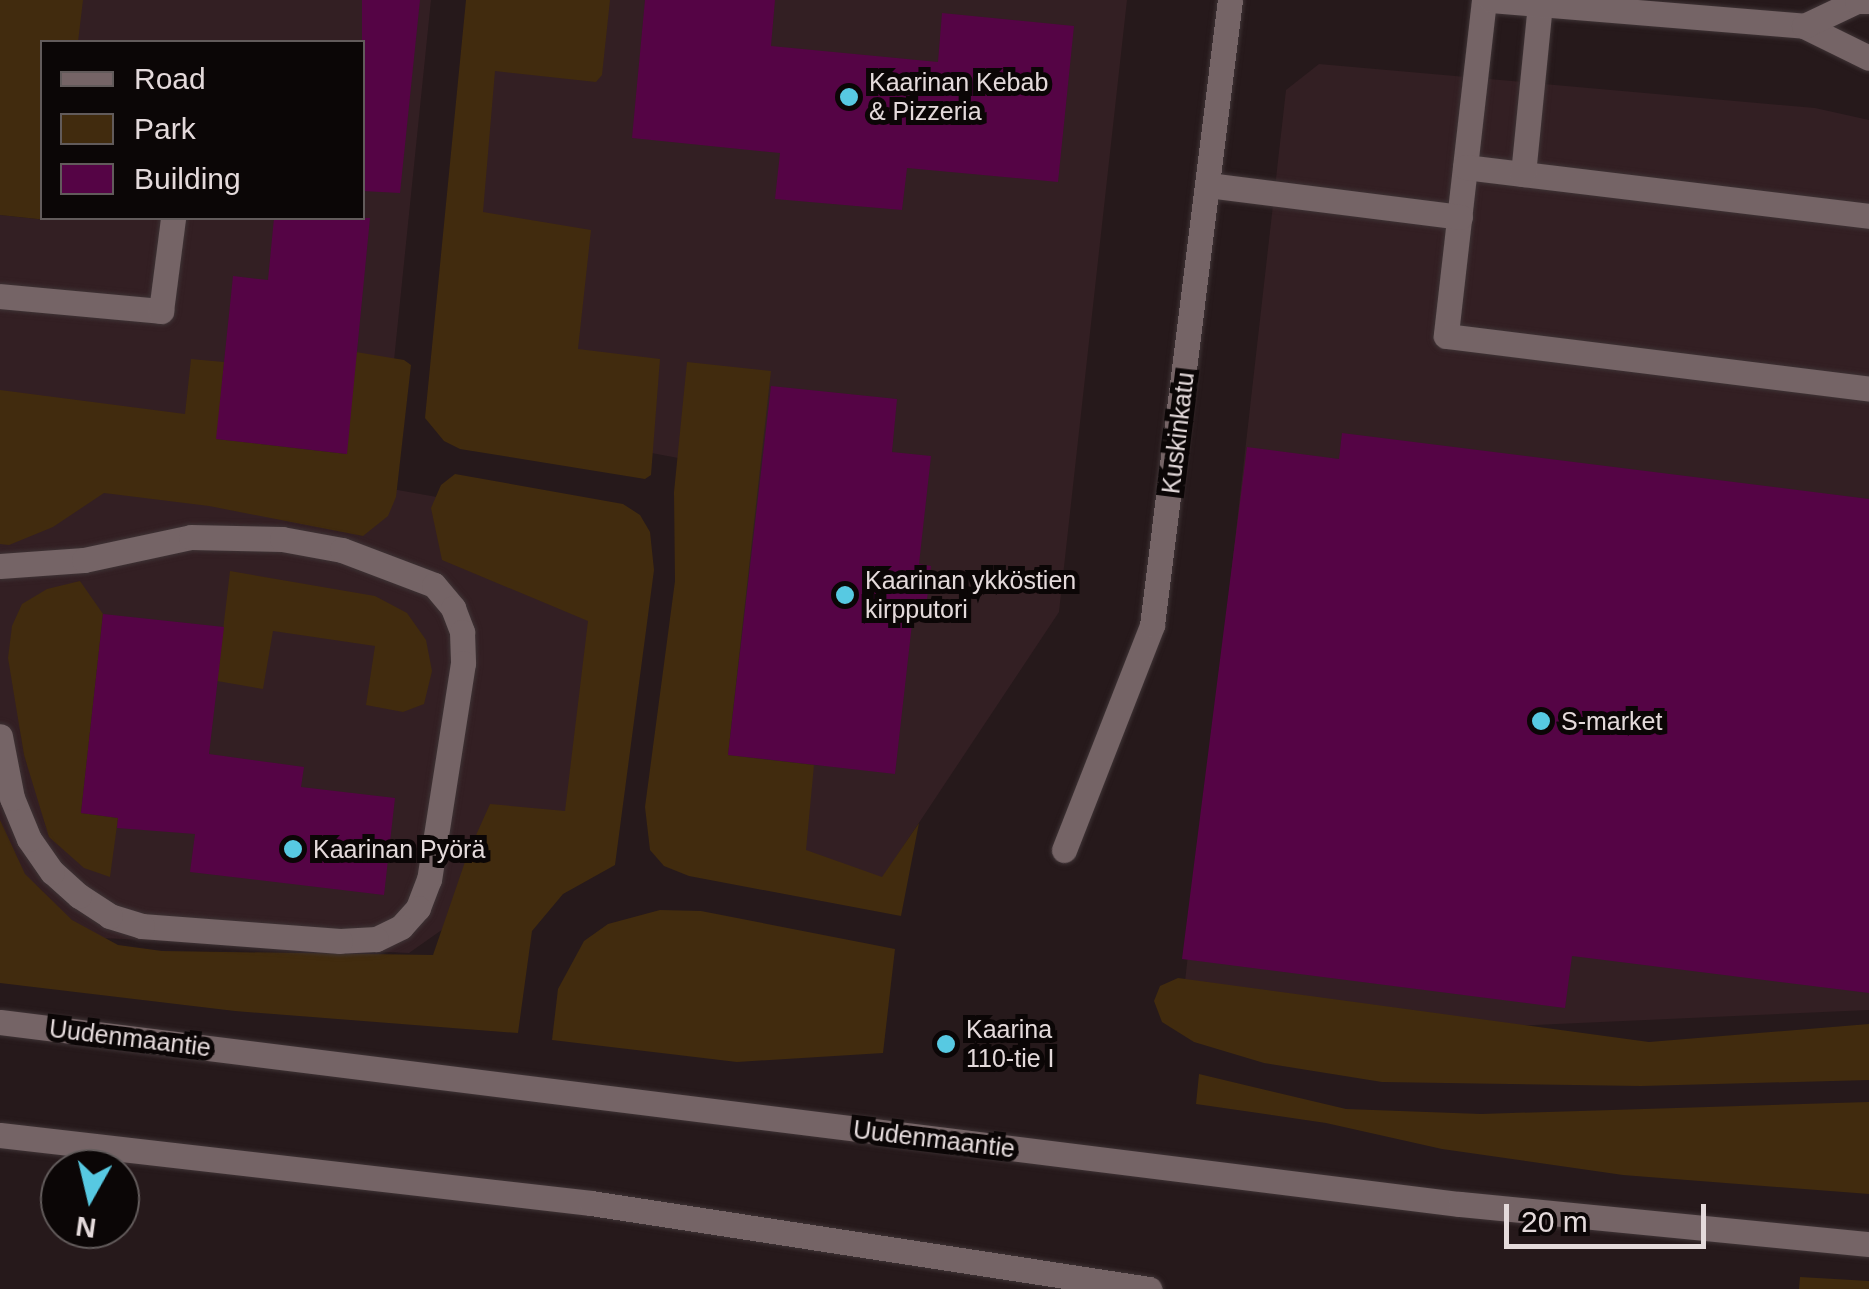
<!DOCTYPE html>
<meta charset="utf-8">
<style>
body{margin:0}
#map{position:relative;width:1869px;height:1289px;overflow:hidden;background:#26191b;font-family:Arial,sans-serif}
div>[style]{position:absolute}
.built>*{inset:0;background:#331f23}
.green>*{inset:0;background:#412b0e}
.building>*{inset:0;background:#550445}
.roads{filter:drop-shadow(0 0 2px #3e3335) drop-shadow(0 0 2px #3e3335)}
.lane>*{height:25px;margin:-12.5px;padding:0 12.5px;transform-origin:12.5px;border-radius:12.5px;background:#756466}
.street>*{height:25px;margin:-12.5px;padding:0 12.5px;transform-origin:12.5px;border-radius:12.5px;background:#756466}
.secondary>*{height:25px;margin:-12.5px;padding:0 12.5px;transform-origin:12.5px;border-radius:12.5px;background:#756466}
.dots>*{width:28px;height:28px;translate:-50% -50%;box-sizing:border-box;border:5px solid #0b0606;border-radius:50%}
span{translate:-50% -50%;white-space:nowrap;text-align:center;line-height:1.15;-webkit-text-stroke:10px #0b0606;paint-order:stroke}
.poi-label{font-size:25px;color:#e4dadb}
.left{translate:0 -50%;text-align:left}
.street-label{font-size:25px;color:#e4dadb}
.legend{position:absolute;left:40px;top:40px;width:325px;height:180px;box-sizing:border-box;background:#0b0606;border:2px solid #625b5b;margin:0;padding:12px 18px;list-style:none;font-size:30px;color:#e4dadb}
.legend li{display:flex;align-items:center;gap:20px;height:50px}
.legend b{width:50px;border:2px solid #625b5b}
.north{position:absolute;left:40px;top:1149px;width:100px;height:100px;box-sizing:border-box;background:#0b0606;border:2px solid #625b5b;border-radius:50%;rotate:188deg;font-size:28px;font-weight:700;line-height:40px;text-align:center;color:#e4dadb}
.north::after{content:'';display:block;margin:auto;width:35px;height:45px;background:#57c9e2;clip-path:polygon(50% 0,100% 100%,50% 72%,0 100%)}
.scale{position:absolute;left:1504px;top:1204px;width:202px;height:45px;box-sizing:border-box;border:5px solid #e4dadb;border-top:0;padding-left:12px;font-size:30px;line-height:35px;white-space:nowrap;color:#e4dadb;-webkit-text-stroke:8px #0b0606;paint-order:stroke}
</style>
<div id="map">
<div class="built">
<div style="clip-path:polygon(75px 0,431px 0,381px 487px,621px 530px,594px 823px,409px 953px,0 933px,0 215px,47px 220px,362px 218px,362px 42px,70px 42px)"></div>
<div style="clip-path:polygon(481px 0,1127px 0,1059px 612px,877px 886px,672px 841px,710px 464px,439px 413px)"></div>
<div style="clip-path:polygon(1319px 64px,1815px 108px,1869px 120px,1869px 1010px,1309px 1035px,1183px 999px,1286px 90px)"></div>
</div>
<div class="green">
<div style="clip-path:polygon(0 0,83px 0,78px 42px,42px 42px,42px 218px,47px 220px,0 215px)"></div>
<div style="clip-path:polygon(466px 0,610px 0,602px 75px,596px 82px,495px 71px,483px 212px,591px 230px,578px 349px,660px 359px,651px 475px,645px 479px,460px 449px,444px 441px,425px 418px)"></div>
<div style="clip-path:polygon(356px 352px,404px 360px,411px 365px,396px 497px,388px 516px,363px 536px,209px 506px,104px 493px,53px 527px,9px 545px,0 544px,0 390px,185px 414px,191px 359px,224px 362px,217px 439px,346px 454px)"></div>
<div style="clip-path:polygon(687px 362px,771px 371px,728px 755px,814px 765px,806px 850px,882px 877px,919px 823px,901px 916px,689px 876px,664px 866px,650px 850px,645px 807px,675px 581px,674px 492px)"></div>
<div style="clip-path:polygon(455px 474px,623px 504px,640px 515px,650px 532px,654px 570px,615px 865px,563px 894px,532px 931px,518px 1033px,235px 1011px,0 983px,0 820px,25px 874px,72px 920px,118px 945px,162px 951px,433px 955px,468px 853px,490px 804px,565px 811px,588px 621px,442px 560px,431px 508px,441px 485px)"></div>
<div style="clip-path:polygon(230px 571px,375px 596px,407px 613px,426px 640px,432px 671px,424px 704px,403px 712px,366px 705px,375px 646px,273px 631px,263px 689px,217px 681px)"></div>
<div style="clip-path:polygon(80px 581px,103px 614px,81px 813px,118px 818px,110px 877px,84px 868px,49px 837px,24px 755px,8px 658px,12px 626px,22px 604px,47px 589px)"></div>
<div style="clip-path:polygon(660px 910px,701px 911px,895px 949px,883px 1053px,737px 1062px,552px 1040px,558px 989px,584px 941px,608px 924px)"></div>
<div style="clip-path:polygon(1178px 978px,1649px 1042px,1869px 1024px,1869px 1080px,1641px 1086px,1382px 1082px,1264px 1063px,1194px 1042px,1162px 1022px,1154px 1001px,1160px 986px)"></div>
<div style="clip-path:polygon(1199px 1074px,1346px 1109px,1481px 1114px,1869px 1102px,1869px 1194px,1623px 1175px,1442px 1149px,1326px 1123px,1196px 1104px)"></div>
<div style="clip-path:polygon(1800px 1277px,1869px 1281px,1869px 1289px,1799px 1289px)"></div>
</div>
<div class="building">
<div style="clip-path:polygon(362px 0,420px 0,400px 193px,362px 191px)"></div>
<div style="clip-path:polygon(645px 0,775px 0,771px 46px,938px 62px,942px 13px,1074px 26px,1058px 182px,907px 168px,902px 210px,775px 199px,780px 153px,632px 138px)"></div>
<div style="clip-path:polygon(274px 218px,370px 218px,347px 454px,216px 439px,233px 276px,268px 280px)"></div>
<div style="clip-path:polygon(771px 386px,897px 399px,892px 452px,931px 456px,919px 564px,931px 566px,925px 616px,913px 615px,895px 774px,728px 755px)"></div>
<div style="clip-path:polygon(1342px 433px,1869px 499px,1869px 993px,1572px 956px,1565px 1008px,1182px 959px,1247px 447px,1339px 459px)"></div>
<div style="clip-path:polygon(103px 614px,224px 627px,209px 754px,304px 767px,301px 787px,395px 798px,384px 895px,190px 872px,195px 834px,117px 828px,118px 818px,81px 813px)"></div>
</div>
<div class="roads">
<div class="lane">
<div style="left:1484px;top:0;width:338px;rotate:96.5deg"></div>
<div style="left:1446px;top:336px;width:426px;rotate:7.1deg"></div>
<div style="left:1465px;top:167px;width:407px;rotate:6.9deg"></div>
<div style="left:1523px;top:174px;width:171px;rotate:-84.3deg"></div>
<div style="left:1208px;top:185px;width:254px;rotate:7.2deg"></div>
<div style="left:0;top:296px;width:162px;rotate:5.3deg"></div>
<div style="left:161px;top:311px;width:94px;rotate:-82.6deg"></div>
<div style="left:0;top:566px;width:84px;rotate:-4.1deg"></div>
<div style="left:84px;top:560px;width:109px;rotate:-12.1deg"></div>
<div style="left:191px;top:537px;width:91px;rotate:1.3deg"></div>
<div style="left:282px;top:539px;width:61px;rotate:10.4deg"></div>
<div style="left:342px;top:550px;width:98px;rotate:20.8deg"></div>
<div style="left:434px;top:585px;width:30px;rotate:50deg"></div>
<div style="left:453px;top:608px;width:26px;rotate:69deg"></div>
<div style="left:462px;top:632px;width:31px;rotate:88deg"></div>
<div style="left:463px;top:663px;width:219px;rotate:98.9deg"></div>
<div style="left:429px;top:879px;width:31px;rotate:111deg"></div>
<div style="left:418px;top:908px;width:25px;rotate:132deg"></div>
<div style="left:401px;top:927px;width:28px;rotate:154deg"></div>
<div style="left:376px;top:939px;width:36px;rotate:177deg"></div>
<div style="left:340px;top:941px;width:199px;rotate:-175.7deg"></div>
<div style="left:142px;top:926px;width:34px;rotate:-163deg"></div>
<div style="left:110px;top:916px;width:37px;rotate:-147deg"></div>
<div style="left:79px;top:896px;width:36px;rotate:-138deg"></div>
<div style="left:52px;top:872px;width:40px;rotate:-124.9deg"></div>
<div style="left:29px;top:839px;width:44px;rotate:-112.5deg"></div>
<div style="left:12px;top:798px;width:63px;rotate:-101deg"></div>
</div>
<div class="street">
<div style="left:1491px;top:0;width:314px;rotate:4.7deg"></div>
<div style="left:1804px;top:26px;width:72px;rotate:26.2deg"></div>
<div style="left:1804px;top:26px;width:59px;rotate:-25.3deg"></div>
<div style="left:1857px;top:1px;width:12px"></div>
<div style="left:1064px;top:850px;width:242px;rotate:-68.6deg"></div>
<div style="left:1152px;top:625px;width:630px;rotate:-82.89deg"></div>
</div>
<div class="secondary">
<div style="left:0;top:1022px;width:1471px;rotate:7.11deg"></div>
<div style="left:1460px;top:1204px;width:411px;rotate:5.6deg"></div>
<div style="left:0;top:1135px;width:595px;rotate:6.56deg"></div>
<div style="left:591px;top:1203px;width:565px;rotate:8.76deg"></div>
</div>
</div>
<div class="dots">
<div style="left:849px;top:97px;background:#57c9e2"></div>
<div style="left:845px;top:595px;background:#57c9e2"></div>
<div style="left:1541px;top:721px;background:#57c9e2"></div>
<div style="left:293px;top:849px;background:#57c9e2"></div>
<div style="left:946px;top:1044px;background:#57c9e2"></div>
</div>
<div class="poi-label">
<span class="left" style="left:869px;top:97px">Kaarinan Kebab<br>&amp; Pizzeria</span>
<span class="left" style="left:865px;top:595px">Kaarinan ykköstien<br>kirpputori</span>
<span class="left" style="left:1561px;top:721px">S-market</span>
<span class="left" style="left:313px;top:849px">Kaarinan Pyörä</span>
<span class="left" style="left:966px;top:1044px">Kaarina<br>110-tie I</span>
</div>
<div class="street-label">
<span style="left:1178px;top:433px;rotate:-83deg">Kuskinkatu</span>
<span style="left:130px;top:1038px;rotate:7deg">Uudenmaantie</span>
<span style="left:934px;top:1139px;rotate:7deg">Uudenmaantie</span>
</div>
<ul class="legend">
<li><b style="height:12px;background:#756466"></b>Road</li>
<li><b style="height:28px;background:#412b0e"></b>Park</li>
<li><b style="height:28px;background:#550445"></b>Building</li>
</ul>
<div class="north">N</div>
<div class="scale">20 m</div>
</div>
